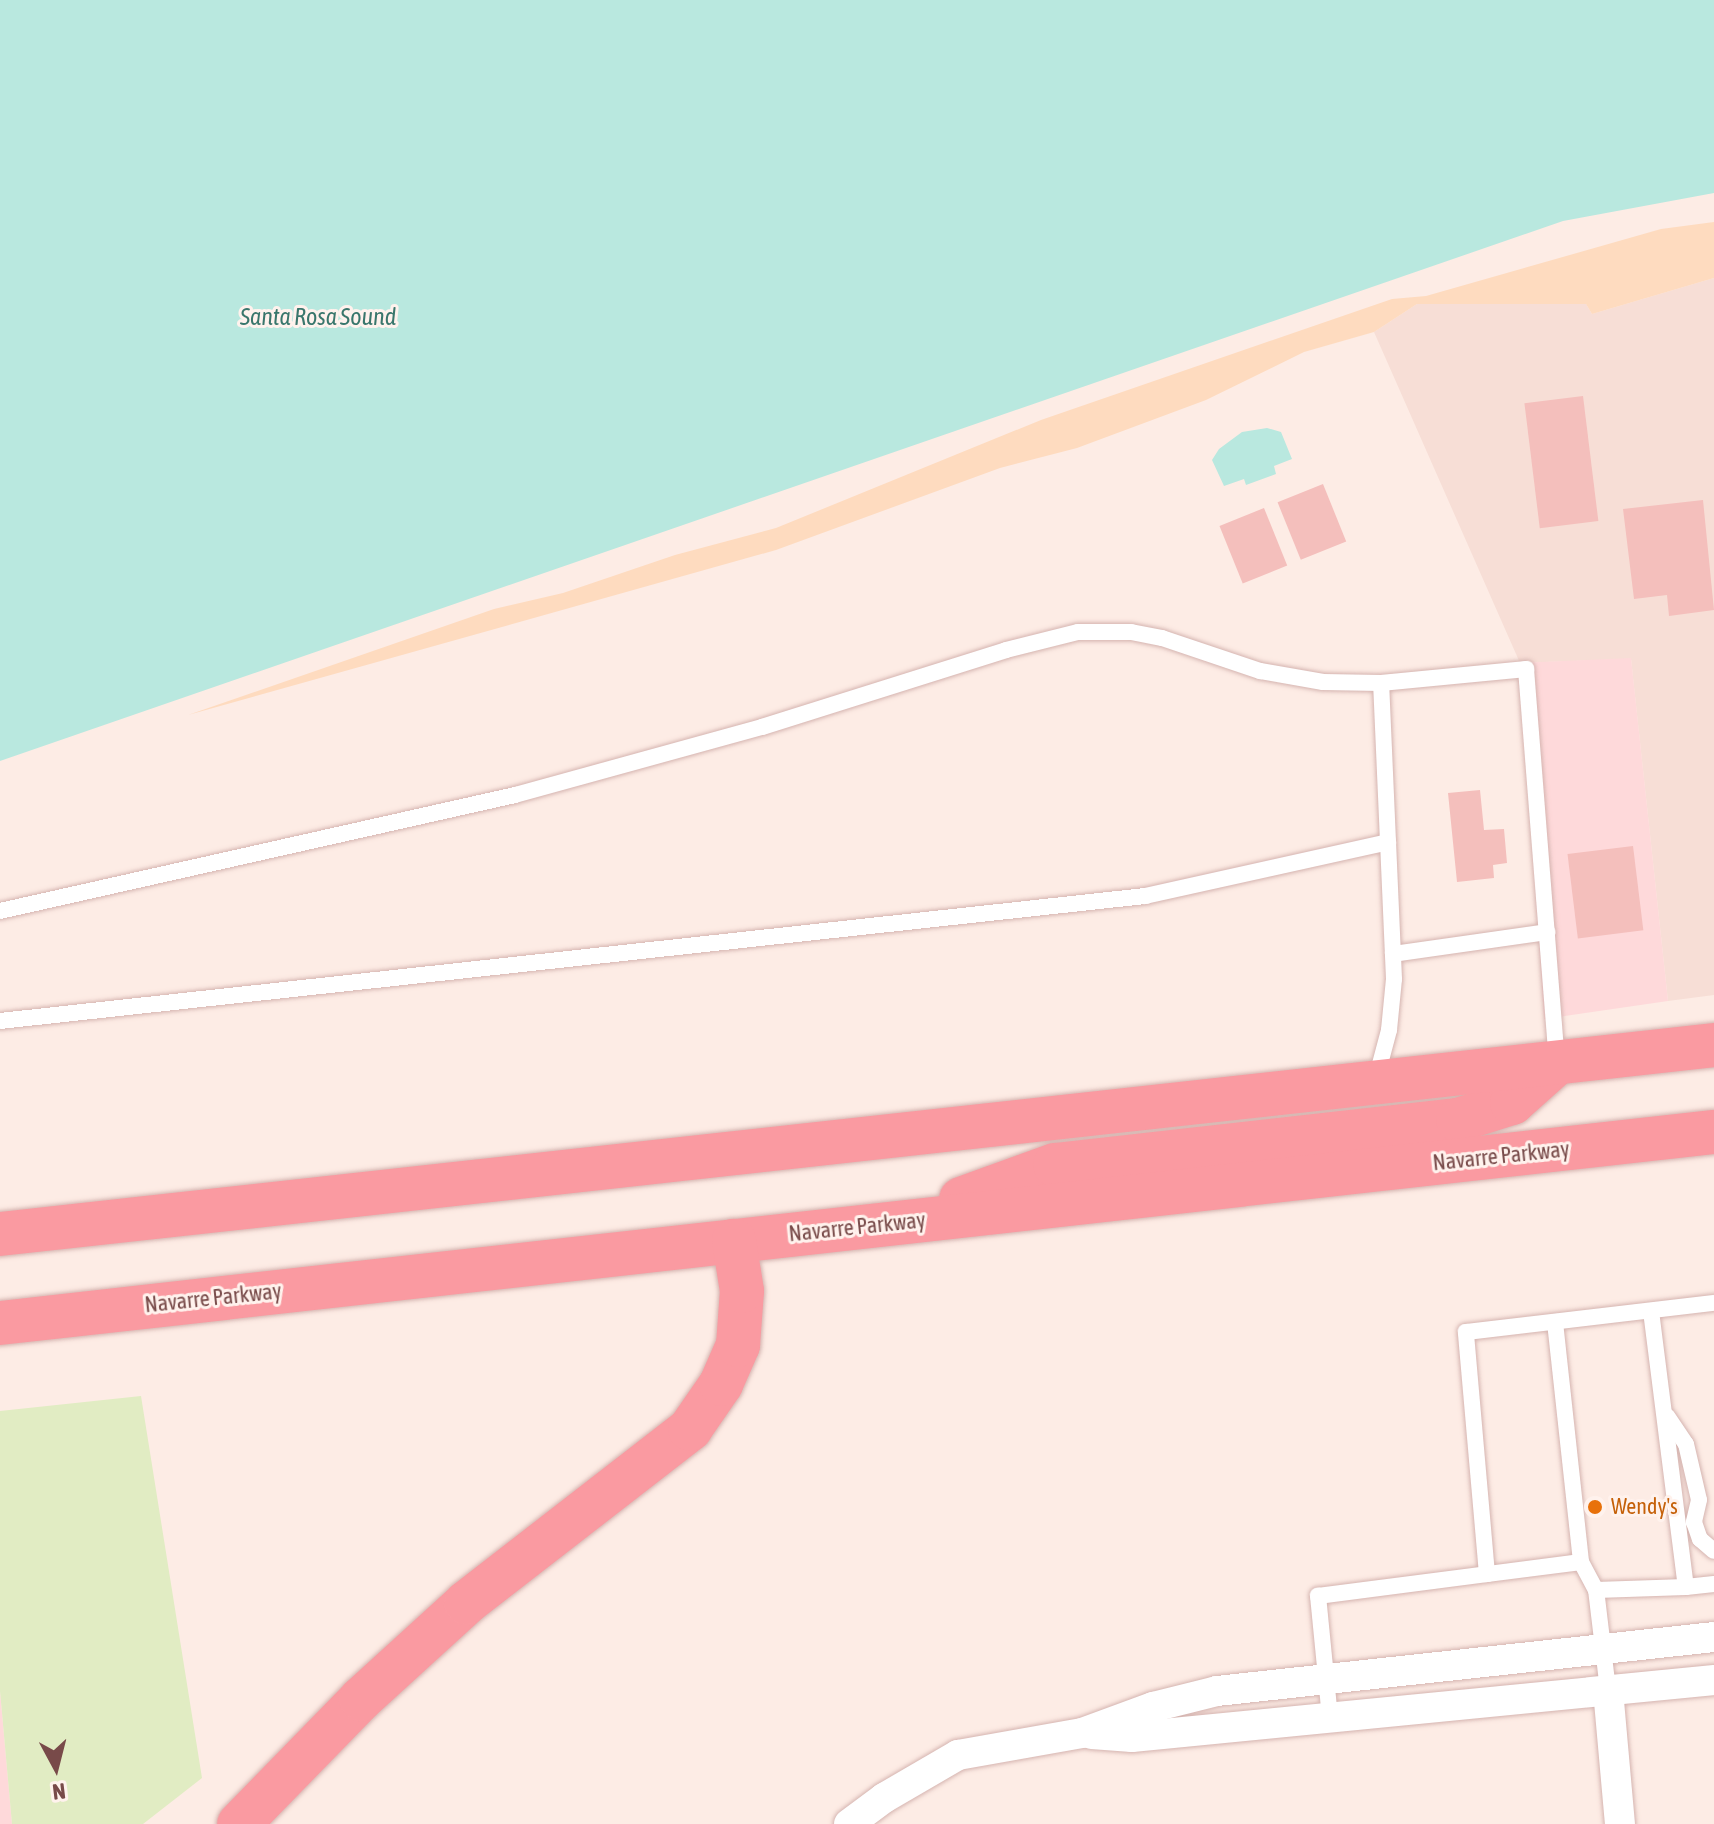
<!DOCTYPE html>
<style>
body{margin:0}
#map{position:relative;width:1714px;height:1824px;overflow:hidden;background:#fdece5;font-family:"Asap Condensed",sans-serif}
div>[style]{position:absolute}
.residential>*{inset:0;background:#f7ded6}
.commercial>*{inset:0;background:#fed9da}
.green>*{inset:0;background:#e1ecc3}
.sand>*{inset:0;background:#fedbbf}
.water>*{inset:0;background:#b9e8df}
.building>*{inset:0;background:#f4bfbc;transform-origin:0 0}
.roads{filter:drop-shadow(0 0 2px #d5b4b0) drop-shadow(0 0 2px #d5b4b0)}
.lane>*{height:16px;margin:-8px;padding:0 8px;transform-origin:8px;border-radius:8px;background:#fff}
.street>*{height:30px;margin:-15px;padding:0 15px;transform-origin:15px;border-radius:15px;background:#fff}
.highway>*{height:44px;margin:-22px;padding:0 22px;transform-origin:22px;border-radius:22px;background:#fa9aa1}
.dots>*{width:22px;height:22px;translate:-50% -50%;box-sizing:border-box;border:4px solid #fff2ed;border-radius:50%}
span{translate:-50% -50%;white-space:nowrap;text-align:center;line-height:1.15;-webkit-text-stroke:6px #fff2ed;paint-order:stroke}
.street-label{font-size:22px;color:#784a49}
.food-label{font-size:22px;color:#c56008}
.left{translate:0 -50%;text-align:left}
.water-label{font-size:24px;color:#39766c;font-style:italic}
.north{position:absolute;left:16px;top:1728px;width:80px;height:80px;-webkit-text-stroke:6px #fff2ed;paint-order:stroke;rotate:173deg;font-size:22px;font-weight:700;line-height:32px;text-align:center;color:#784a49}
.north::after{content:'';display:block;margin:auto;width:28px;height:36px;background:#784a49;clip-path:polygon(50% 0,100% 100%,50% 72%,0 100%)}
</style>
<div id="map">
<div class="residential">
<div style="clip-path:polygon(1714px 278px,1714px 995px,1668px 1001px,1631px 659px,1520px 663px,1374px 332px,1417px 304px,1586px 304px,1592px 314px)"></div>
</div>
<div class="commercial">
<div style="clip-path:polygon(1631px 658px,1668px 1001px,1544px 1019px,1520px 663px)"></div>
<div style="clip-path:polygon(0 1691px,12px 1824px,0 1824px)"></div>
</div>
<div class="green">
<div style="clip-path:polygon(141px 1396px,202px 1778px,143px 1824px,12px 1824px,0 1691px,0 1411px)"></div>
</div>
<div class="sand">
<div style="clip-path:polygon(1714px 222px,1714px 278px,1592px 314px,1586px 304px,1417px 304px,1374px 332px,1304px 352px,1206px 400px,1077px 448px,1000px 468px,776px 550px,188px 715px,494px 609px,563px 593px,675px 555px,776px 528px,1041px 420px,1392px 299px,1426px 296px,1661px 229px)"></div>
</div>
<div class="water">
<div style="clip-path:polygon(0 0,1714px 0,1714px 193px,1563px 221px,0 761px)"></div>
<div style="clip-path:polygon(1267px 428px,1281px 432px,1292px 459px,1274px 466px,1276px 474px,1246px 485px,1244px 479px,1224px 486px,1212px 460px,1219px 449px,1242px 432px)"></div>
</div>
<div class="building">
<div style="left:1583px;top:396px;width:126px;height:59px;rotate:83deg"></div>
<div style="left:1323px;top:484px;width:62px;height:49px;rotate:68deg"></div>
<div style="clip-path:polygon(1703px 500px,1714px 610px,1669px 616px,1667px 595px,1634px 599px,1623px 509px)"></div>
<div style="left:1264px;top:508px;width:62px;height:48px;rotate:68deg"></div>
<div style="clip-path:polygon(1480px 790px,1484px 830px,1504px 829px,1507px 863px,1493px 865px,1494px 878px,1457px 882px,1448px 793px)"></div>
<div style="left:1633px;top:846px;width:85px;height:66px;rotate:83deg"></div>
</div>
<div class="roads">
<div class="lane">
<div style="left:0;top:911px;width:528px;rotate:-12.69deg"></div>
<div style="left:515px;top:795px;width:256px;rotate:-15.4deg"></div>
<div style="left:762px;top:727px;width:256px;rotate:-17.5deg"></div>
<div style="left:1006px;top:650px;width:74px;rotate:-14deg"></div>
<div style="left:1078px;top:632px;width:53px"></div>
<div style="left:1131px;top:632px;width:32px;rotate:11deg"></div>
<div style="left:1162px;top:638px;width:103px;rotate:18.6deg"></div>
<div style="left:1260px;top:671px;width:64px;rotate:9.9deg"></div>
<div style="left:1323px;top:682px;width:58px;rotate:1deg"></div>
<div style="left:1381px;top:683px;width:146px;rotate:-5.5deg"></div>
<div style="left:1526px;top:669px;width:392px;rotate:85.5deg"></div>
<div style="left:1393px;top:954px;width:156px;rotate:-8.1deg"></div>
<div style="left:0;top:1021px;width:1152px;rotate:-6.23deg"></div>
<div style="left:1145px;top:896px;width:249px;rotate:-12.5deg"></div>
<div style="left:1376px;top:1079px;width:51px;rotate:-75.1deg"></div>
<div style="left:1389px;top:1030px;width:51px;rotate:-84.4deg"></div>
<div style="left:1394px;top:979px;width:296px;rotate:-92.5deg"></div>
<div style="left:1651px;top:1311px;width:278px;rotate:82.8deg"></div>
<div style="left:1686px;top:1587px;width:28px;rotate:-6deg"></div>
<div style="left:1555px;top:1322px;width:241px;rotate:83.8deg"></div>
<div style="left:1581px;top:1562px;width:95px;rotate:172.7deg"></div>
<div style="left:1487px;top:1574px;width:243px;rotate:-95deg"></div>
<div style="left:1466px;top:1332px;width:250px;rotate:-6.7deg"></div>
<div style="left:1667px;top:1416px;width:34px;rotate:56deg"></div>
<div style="left:1686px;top:1444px;width:57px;rotate:76.9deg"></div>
<div style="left:1699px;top:1500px;width:23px;rotate:103deg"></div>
<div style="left:1694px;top:1522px;width:18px;rotate:71deg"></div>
<div style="left:1700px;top:1539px;width:18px;rotate:41deg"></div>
<div style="left:1581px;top:1562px;width:32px;rotate:62deg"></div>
<div style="left:1608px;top:1690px;width:101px;rotate:-96.8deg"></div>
<div style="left:1596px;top:1590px;width:90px;rotate:-1.9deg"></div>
<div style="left:1330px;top:1718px;width:123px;rotate:-95.6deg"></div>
<div style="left:1318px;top:1596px;width:170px;rotate:-7.4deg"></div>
</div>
<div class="street">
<div style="left:1608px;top:1690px;width:135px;rotate:84.9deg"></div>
<div style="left:1092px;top:1734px;width:40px;rotate:4.3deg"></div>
<div style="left:1132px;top:1737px;width:585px;rotate:-5.59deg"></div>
<div style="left:849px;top:1824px;width:44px;rotate:-36.6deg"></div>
<div style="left:884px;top:1798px;width:86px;rotate:-30.2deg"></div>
<div style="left:958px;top:1755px;width:126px;rotate:-10.1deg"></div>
<div style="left:1082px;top:1733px;width:76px;rotate:-20.1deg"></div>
<div style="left:1153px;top:1707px;width:66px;rotate:-14deg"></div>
<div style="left:1217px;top:1691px;width:500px;rotate:-6.2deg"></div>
</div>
<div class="highway">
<div style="left:961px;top:1199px;width:100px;rotate:-19.9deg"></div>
<div style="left:1055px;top:1165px;width:406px;rotate:-6.4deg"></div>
<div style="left:1458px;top:1120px;width:57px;rotate:-17.5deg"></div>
<div style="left:1512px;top:1103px;width:60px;rotate:-41.6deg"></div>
<div style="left:0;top:1234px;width:1724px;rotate:-6.29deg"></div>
<div style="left:0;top:1323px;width:1725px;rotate:-6.36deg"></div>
<div style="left:239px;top:1824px;width:175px;rotate:-45.7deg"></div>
<div style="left:361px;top:1699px;width:142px;rotate:-42.4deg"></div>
<div style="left:466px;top:1603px;width:284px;rotate:-37.8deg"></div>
<div style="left:690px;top:1429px;width:55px;rotate:-55.4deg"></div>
<div style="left:721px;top:1384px;width:43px;rotate:-66.4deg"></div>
<div style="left:738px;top:1345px;width:54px;rotate:-85.8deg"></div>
<div style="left:742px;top:1291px;width:51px;rotate:-99.1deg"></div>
</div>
</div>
<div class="dots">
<div style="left:1595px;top:1507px;background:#e8710a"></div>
</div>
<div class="street-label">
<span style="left:1501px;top:1156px;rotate:-6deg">Navarre Parkway</span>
<span style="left:857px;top:1227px;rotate:-6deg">Navarre Parkway</span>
<span style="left:213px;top:1298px;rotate:-6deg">Navarre Parkway</span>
</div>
<div class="food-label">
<span class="left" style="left:1611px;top:1507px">Wendy's</span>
</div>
<div class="water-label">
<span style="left:318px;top:317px">Santa Rosa Sound</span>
</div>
<div class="north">N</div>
</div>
